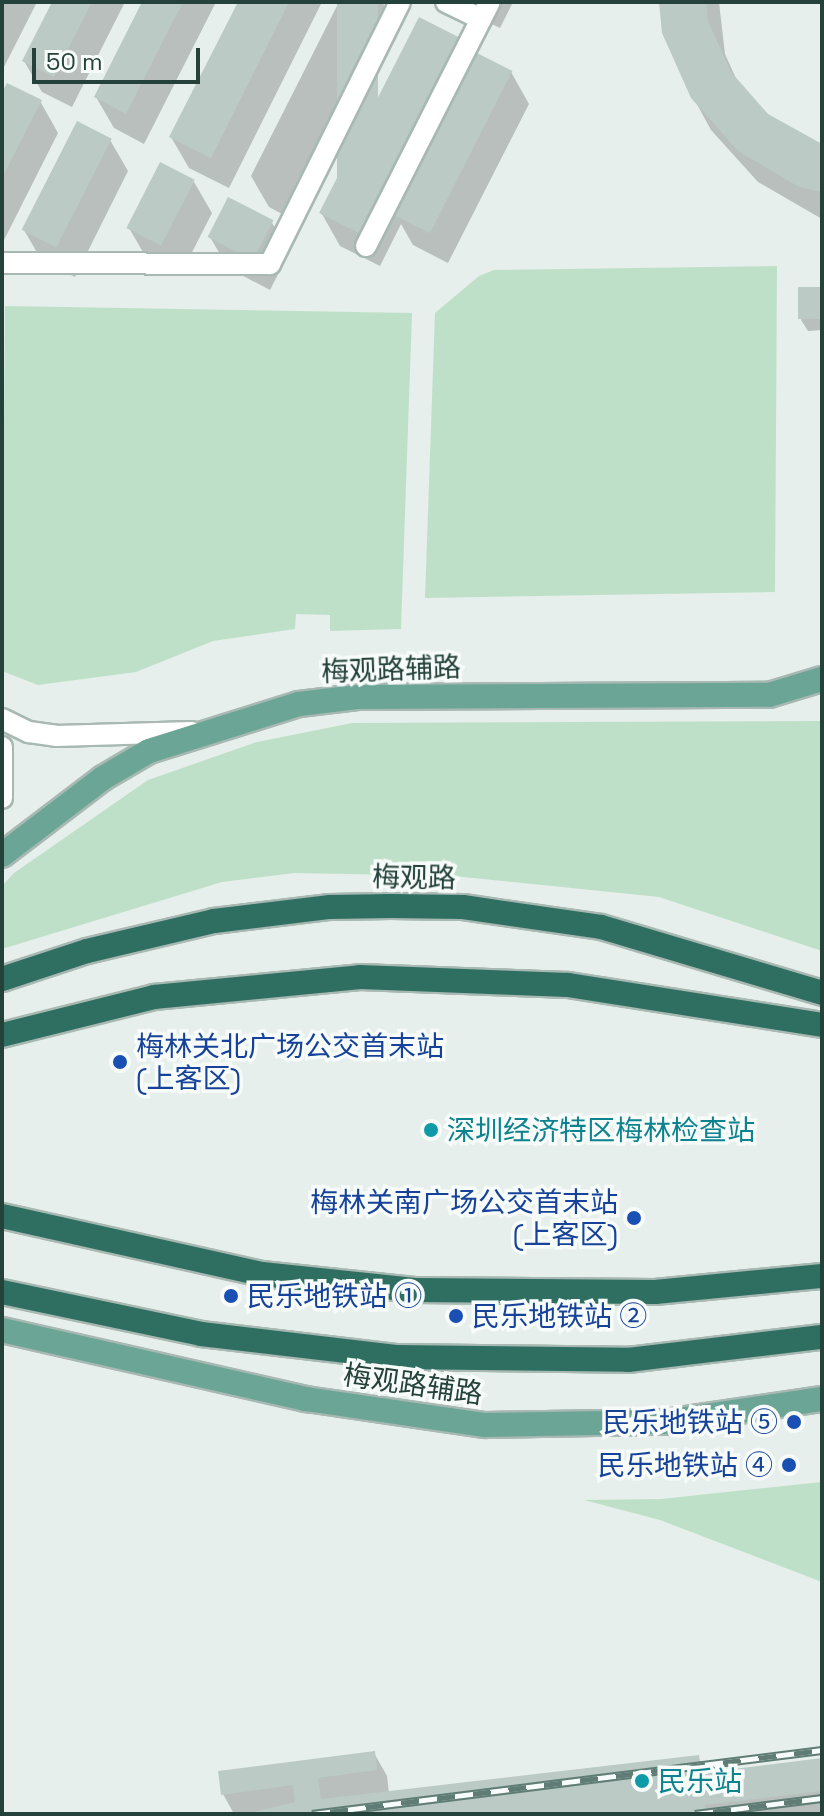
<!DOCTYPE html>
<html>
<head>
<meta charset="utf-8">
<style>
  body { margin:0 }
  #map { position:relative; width:824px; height:1816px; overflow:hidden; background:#e6efeb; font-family:"Space Grotesk","Noto Sans SC",sans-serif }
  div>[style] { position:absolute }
  .green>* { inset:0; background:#bfe0c8 }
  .shadow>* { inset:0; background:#0003 }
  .building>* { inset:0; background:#bbcac4; transform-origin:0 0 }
  .roads { filter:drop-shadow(2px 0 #a8b8b2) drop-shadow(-2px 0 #a8b8b2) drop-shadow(0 2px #a8b8b2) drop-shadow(0 -2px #a8b8b2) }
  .street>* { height:20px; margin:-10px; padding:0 10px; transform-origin:10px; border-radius:10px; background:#fff }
  .primary>* { height:24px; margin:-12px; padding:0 12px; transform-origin:12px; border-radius:12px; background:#6aa596 }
  .highway>* { height:24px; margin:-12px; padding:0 12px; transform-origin:12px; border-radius:12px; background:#2f6f62 }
  .rail>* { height:9px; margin-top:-4.5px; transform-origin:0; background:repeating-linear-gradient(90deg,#f7fbf9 0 18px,#5f7d75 0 36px); box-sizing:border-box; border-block:2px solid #5f7d75 }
  .dots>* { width:22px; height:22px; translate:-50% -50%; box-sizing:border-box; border:4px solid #f7fbf9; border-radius:50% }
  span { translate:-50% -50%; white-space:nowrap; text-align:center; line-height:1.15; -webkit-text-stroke:7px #f7fbf9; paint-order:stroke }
  .street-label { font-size:28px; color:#24423a }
  .transit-label { font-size:28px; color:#164399 }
  .left { translate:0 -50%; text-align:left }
  .right { translate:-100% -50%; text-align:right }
  .culture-label { font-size:28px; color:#0d838f }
  .frame { position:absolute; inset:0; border:4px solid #24423a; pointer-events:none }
  .scale { position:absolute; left:32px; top:48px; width:168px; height:36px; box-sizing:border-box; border:4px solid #24423a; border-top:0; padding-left:10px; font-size:24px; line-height:28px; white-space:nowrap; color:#24423a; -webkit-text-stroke:6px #f7fbf9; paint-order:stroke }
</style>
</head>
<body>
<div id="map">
  <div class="green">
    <i style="clip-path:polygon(777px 266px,775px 592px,425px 598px,435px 313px,479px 276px,494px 270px)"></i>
    <i style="clip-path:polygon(5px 306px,412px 313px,401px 629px,330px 631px,330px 615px,296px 614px,295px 629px,213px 641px,136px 672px,38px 685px,2px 671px)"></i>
    <i style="clip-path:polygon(822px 721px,822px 951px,659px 897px,453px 876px,295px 873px,222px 882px,2px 949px,2px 886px,14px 873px,148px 780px,257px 742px,352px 723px)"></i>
    <i style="clip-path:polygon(822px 1482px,822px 1582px,660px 1520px,584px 1500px,661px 1499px)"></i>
  </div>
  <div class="shadow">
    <i style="clip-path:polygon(2px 2px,37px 2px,2px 71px)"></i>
    <i style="clip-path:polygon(54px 2px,125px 2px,72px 107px,42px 92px,24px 61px)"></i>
    <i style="clip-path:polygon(144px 2px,216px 2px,144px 144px,114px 128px,96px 97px)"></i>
    <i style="clip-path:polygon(240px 2px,322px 2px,229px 188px,189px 168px,171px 137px)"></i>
    <i style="clip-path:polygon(339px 2px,382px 2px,398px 29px,299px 223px,269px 207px,251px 176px)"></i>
    <i style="clip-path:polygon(463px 2px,513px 2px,500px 28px,469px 13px)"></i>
    <i style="clip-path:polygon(661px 2px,719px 2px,725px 54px,738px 83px,767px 116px,822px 146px,822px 219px,758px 182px,711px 130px,693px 97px)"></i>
    <i style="clip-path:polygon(472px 61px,511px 72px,529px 104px,448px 263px,413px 245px,401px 224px,380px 266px,340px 246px,322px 214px)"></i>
    <i style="clip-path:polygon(2px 96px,40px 101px,58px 133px,2px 244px)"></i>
    <i style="clip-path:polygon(110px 140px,128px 171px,75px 277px,42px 261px,24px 230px)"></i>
    <i style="clip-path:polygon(194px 182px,212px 213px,180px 276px,147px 259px,129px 228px)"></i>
    <i style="clip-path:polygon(271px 221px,289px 253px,270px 290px,228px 268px,210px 237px)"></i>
    <i style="clip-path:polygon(822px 289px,822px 330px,808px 331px,801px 320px)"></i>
    <i style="clip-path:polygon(374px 1753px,387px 1776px,389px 1793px,698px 1757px,708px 1774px,822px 1760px,822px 1814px,234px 1814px,223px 1794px)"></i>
  </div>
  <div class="building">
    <i style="clip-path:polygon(52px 2px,92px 2px,54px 77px,22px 61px)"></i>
    <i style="clip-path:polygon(142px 2px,183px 2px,126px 114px,94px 97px)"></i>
    <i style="clip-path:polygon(238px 2px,289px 2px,211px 158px,169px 137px)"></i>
    <i style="left:337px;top:2px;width:41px;height:195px"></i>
    <i style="clip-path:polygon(659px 2px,706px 2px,708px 21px,731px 72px,768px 114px,822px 144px,822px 192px,799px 187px,738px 151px,691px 98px,662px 33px)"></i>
    <i style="left:419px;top:17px;width:48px;height:220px;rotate:27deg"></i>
    <i style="left:475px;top:52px;width:42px;height:182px;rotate:27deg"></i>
    <i style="clip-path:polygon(7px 83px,42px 100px,2px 178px,2px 92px)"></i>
    <i style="left:77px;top:121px;width:39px;height:122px;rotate:27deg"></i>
    <i style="left:160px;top:162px;width:39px;height:74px;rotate:27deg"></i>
    <i style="left:228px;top:197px;width:51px;height:45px;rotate:27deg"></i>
    <i style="left:822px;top:287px;width:32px;height:24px;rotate:90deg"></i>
    <i style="clip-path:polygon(375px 1751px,377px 1770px,318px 1778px,321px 1799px,699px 1755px,701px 1773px,822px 1758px,822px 1791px,705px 1805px,706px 1814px,245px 1814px,295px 1802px,293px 1785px,221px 1795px,218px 1771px)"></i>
  </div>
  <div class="roads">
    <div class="street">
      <i style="left:446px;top:2px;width:39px;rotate:26deg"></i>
      <i style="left:366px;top:246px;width:274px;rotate:-63.1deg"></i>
      <i style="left:2px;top:263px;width:268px;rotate:0.2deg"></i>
      <i style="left:270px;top:264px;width:292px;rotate:-63.6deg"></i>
      <i style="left:2px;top:719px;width:30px;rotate:26deg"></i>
      <i style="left:29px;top:732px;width:27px;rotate:8deg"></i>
      <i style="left:56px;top:736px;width:136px;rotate:-1.7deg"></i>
      <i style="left:2px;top:747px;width:51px;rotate:90deg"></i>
    </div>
    <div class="primary">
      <i style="left:2px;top:855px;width:127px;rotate:-37.3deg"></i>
      <i style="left:103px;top:778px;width:53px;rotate:-30.4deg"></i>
      <i style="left:149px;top:751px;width:157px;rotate:-17.4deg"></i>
      <i style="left:299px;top:704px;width:59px;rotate:-6.8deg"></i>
      <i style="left:358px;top:697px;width:411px;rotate:-0.3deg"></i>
      <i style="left:769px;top:695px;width:55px;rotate:-16.8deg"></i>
      <i style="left:2px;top:1330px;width:312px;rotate:12.8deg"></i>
      <i style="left:306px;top:1399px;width:181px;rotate:8.3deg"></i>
      <i style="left:485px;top:1425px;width:179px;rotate:-1deg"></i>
      <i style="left:664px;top:1422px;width:160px;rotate:-8.3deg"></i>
    </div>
    <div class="highway">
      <i style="left:2px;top:979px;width:89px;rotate:-18.2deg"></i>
      <i style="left:87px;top:951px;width:130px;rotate:-13.3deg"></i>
      <i style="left:214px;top:921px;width:117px;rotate:-6.9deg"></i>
      <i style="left:330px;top:907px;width:61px;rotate:-0.9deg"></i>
      <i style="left:391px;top:906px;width:72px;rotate:0.8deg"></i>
      <i style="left:463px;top:907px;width:139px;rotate:8.2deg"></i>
      <i style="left:601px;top:927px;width:231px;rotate:16.6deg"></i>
      <i style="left:2px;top:1035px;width:157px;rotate:-14deg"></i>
      <i style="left:154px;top:997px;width:207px;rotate:-5.5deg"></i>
      <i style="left:360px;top:977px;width:208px;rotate:2.2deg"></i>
      <i style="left:568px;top:985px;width:257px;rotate:8.9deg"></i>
      <i style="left:2px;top:1216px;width:266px;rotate:12.6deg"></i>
      <i style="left:262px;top:1274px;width:153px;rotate:6deg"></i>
      <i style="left:414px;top:1290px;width:241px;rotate:0.5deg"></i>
      <i style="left:655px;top:1292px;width:168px;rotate:-5.5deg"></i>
      <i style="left:2px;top:1292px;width:203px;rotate:11.9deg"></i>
      <i style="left:201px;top:1334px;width:196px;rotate:6.7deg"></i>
      <i style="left:396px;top:1357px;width:232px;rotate:0.7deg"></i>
      <i style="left:628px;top:1360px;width:195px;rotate:-6.8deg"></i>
    </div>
  </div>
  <div class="rail">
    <i style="left:312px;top:1814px;width:514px;rotate:-7.15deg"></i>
    <i style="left:695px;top:1814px;width:128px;rotate:-7.2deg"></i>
  </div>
  <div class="dots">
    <i style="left:120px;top:1062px;background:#1a4fb4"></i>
    <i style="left:431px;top:1130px;background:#0f9aa8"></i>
    <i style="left:634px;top:1218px;background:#1a4fb4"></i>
    <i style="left:231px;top:1296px;background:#1a4fb4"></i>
    <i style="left:456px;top:1316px;background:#1a4fb4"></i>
    <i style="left:794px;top:1422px;background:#1a4fb4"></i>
    <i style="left:789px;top:1465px;background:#1a4fb4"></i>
    <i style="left:642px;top:1781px;background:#0f9aa8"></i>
  </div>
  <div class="street-label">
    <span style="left:391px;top:669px;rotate:-2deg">梅观路辅路</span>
    <span style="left:414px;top:877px;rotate:1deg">梅观路</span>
    <span style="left:413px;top:1384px;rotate:8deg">梅观路辅路</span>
  </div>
  <div class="transit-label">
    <span class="left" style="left:136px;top:1062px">梅林关北广场公交首末站<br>(上客区)</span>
    <span class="right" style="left:618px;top:1218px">梅林关南广场公交首末站<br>(上客区)</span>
    <span class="left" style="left:247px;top:1296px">民乐地铁站 ①</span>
    <span class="left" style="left:472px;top:1316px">民乐地铁站 ②</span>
    <span class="right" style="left:778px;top:1422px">民乐地铁站 ⑤</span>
    <span class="right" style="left:773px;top:1465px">民乐地铁站 ④</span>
  </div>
  <div class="culture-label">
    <span class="left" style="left:447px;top:1130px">深圳经济特区梅林检查站</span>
    <span class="left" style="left:658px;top:1781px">民乐站</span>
  </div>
  <div class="frame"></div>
  <div class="scale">50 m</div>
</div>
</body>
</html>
